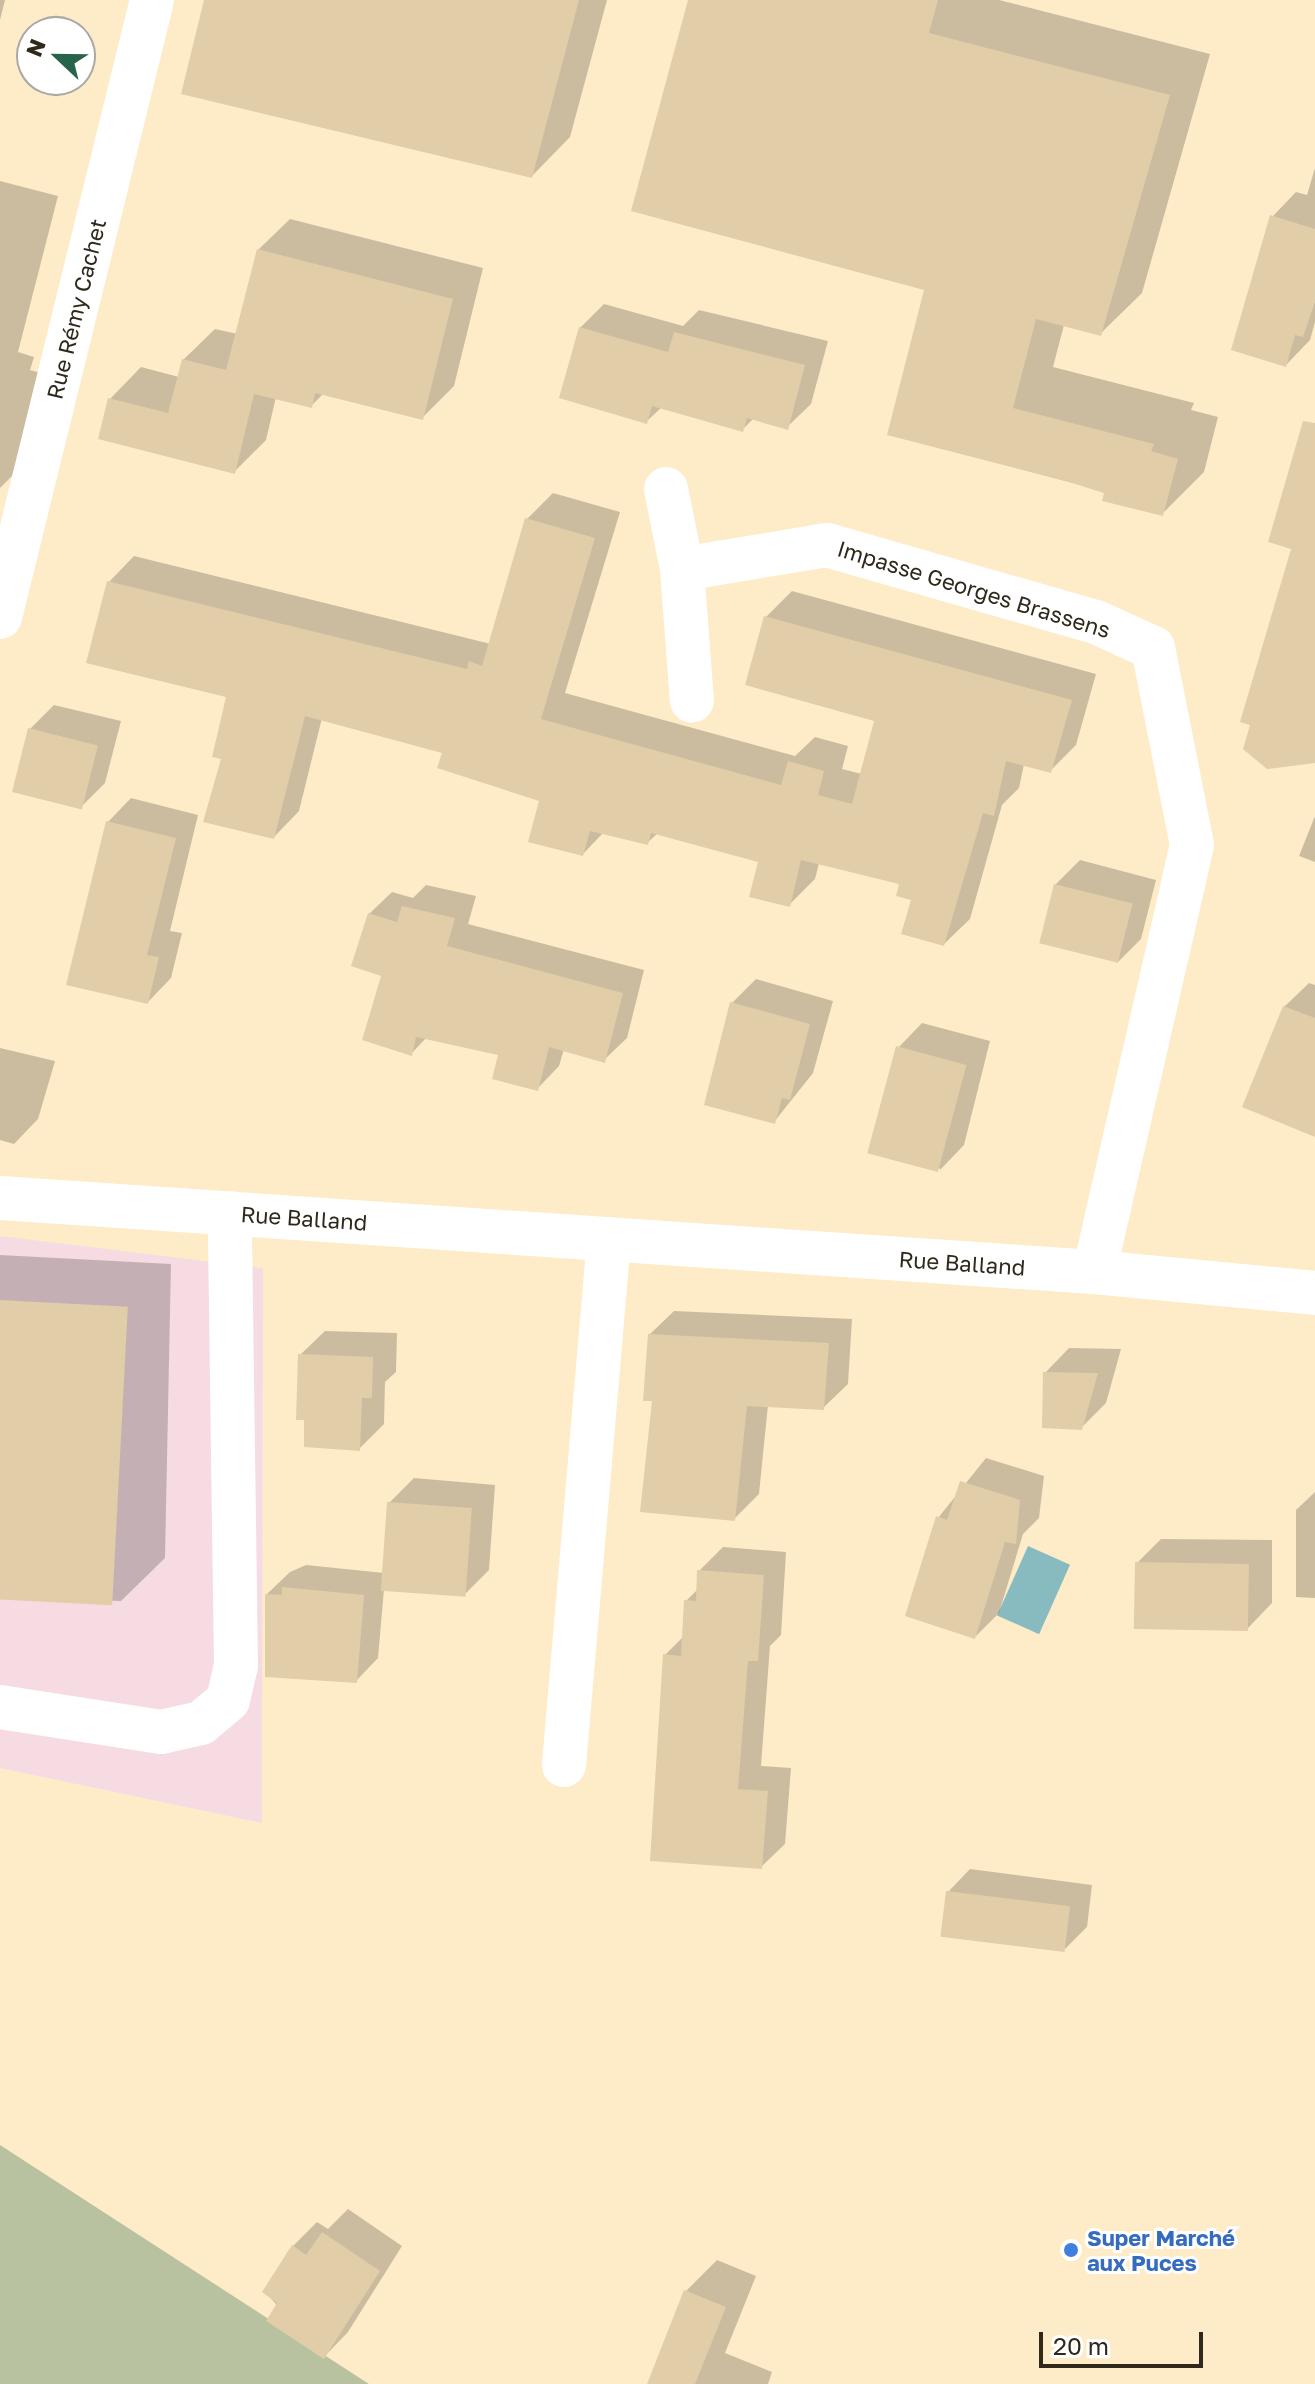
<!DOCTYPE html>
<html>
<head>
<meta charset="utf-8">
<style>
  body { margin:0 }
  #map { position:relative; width:1315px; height:2384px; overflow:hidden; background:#feecc9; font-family:"Golos Text",sans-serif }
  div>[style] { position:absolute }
  .industrial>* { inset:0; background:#f6dce2 }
  .green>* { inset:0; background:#b9c2a0 }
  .water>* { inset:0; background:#88bbbf; transform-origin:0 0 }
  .shadow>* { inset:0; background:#0003 }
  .building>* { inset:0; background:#e1cda8; transform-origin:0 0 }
  .minor>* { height:44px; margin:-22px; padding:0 22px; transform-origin:22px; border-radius:22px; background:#fff }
  .dots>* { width:22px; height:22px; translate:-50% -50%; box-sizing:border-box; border:4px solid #fff; border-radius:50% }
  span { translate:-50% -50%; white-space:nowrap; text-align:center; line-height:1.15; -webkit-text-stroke:6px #fff; paint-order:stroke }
  .street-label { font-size:22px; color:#2f291b }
  .shop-label { font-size:22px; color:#366cbe; font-weight:700 }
  .left { translate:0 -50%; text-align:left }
  .north { position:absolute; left:16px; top:16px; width:80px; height:80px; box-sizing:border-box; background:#fff; border:2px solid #aca9a4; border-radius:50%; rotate:292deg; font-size:22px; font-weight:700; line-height:32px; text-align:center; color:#2f291b }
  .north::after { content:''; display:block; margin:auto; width:28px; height:36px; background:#29634c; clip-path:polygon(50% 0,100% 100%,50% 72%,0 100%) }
  .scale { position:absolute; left:1039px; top:2332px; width:164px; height:36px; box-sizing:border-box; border:4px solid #2f291b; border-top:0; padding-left:10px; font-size:24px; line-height:28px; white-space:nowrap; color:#2f291b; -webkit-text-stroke:6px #fff; paint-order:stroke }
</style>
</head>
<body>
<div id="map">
  <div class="industrial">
    <i style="clip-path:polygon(0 1236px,263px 1268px,262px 1823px,0 1768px)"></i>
  </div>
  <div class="green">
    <i style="clip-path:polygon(0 2145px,369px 2384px,0 2384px)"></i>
  </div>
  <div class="water">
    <i style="left:1028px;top:1546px;width:46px;height:76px;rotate:24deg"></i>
  </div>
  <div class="shadow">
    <i style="clip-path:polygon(0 0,5px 0,0 20px)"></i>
    <i style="clip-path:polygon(207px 0,607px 0,570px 137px,532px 176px)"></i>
    <i style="clip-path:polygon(690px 0,999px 0,1210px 54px,1142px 293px,1100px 334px,1064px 325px,1053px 367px,1194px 403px,1191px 410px,1218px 417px,1204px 472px,1162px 514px,1106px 492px,890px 434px,927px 289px)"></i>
    <i style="clip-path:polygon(1315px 168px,1315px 322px,1310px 340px,1286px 365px,1272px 217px,1296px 192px,1307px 195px)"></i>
    <i style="clip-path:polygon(0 181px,58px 196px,18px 352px,34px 357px,30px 370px,52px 376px,33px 455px,0 488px)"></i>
    <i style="clip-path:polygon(290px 219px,483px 268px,454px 386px,422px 418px,324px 393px,311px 406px,276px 397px,266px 440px,235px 471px,110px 399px,141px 367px,179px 377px,183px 360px,215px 329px,238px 334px,258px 250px)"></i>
    <i style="clip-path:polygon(604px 304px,683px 326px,699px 310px,828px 341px,811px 404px,787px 427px,754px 418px,742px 430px,662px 407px,646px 422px,580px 328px)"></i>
    <i style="clip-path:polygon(553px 493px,620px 512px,565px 693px,795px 756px,815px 737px,848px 746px,842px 769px,862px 774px,877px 719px,766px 617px,792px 591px,1096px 674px,1076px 745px,1050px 771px,1024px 764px,1019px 788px,1002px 805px,970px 919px,944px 944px,901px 883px,819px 863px,815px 879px,789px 905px,761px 861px,658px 833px,647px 843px,604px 832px,583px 854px,541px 799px,444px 752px,322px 718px,299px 811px,274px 837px,224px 758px,229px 696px,109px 582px,134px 556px,491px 644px,527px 519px)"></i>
    <i style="clip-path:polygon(54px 705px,121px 721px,105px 783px,81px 807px,30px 729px)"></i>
    <i style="clip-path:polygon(131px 798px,198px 815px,170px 931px,182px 933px,171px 978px,148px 1002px,108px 822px)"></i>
    <i style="clip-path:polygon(1315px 816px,1315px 862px,1299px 856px)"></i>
    <i style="clip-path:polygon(1080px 860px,1156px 880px,1141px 939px,1117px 963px,1055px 885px)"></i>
    <i style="clip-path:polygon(426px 885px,476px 896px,468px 924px,644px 970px,627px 1038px,604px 1060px,564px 1049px,559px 1066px,537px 1089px,501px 1053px,427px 1037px,411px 1054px,369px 914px,392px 892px,413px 898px)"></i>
    <i style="clip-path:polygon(756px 979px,833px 1001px,813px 1073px,774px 1122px,732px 1003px)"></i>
    <i style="clip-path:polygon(1309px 983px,1315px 985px,1315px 1135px,1284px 1007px)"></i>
    <i style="clip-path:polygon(922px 1023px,990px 1041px,964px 1145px,940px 1170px,898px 1048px)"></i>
    <i style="clip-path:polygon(0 1048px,55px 1061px,38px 1119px,14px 1144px,0 1140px)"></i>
    <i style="clip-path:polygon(0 1255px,171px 1264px,165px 1558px,121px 1601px,0 1597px)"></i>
    <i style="clip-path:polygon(674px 1311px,852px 1319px,848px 1384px,823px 1408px,768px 1405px,759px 1494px,734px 1519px,654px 1400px,649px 1335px)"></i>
    <i style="clip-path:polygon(325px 1331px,397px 1333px,396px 1372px,385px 1382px,384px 1424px,359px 1449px,300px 1355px)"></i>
    <i style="clip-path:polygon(1069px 1348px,1121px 1349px,1106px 1403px,1081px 1428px,1045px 1373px)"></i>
    <i style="clip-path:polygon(986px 1458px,1044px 1476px,1039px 1518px,1023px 1534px,999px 1613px,975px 1637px,938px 1518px)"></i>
    <i style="clip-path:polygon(414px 1478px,495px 1485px,489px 1570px,465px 1594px,384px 1589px,378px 1658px,356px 1681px,267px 1594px,290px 1572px,306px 1565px,384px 1573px,389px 1503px)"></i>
    <i style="clip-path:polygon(1315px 1492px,1315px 1598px,1296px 1597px,1296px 1510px)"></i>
    <i style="clip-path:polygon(1161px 1539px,1272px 1540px,1272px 1603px,1248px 1628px,1137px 1563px)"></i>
    <i style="clip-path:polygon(723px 1547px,786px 1552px,781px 1635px,770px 1646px,761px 1766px,791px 1768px,785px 1844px,761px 1867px,665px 1655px,684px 1636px,686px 1601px,698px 1589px,699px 1571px)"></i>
    <i style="clip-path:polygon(970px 1869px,1092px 1885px,1087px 1927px,1065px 1949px,948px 1892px)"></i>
    <i style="clip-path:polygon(348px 2209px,402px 2246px,348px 2332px,324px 2357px,264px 2291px,293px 2246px,317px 2222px,328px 2229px)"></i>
    <i style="clip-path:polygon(717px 2260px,756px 2276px,725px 2353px,772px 2372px,768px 2384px,649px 2384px,686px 2291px)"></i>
  </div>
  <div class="building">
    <i style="clip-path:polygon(204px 0,579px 0,532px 178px,181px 94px)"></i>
    <i style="clip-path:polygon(688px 0,938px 0,929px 33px,1170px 95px,1101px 336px,1036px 319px,1013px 408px,1154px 444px,1151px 451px,1178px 459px,1163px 516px,1102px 501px,1104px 493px,1069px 482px,887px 435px,924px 290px,631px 211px)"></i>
    <i style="clip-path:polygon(1270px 215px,1315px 229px,1315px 302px,1303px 337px,1295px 335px,1286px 367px,1231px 350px)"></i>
    <i style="clip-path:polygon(257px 249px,453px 299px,423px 420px,315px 393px,312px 408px,254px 394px,235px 474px,98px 439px,108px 398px,168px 413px,182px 359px,226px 370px)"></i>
    <i style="clip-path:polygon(579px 327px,668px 352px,674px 332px,805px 365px,788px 430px,747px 418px,743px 432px,652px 406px,647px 424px,559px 398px)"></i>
    <i style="clip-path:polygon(1303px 421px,1315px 423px,1315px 763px,1267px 769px,1243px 749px,1250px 725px,1240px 722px,1291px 549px,1268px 542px)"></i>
    <i style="clip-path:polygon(525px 518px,595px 538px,541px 719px,781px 785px,788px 761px,824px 771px,818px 795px,852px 804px,874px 721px,745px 685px,764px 616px,1072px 700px,1051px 773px,1006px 761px,994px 816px,983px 813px,944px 946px,901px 934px,911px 900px,896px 896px,899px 884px,801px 860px,790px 907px,749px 897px,758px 862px,651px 833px,648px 845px,590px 831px,583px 856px,528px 842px,539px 801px,437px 768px,442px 753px,305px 716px,274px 839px,203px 822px,221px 759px,212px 757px,226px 697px,86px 663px,107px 581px,467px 669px,469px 661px,482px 666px)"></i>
    <i style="left:28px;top:728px;width:72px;height:66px;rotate:14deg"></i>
    <i style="clip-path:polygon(106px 821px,176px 838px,147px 955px,159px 957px,148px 1004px,66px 985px)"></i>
    <i style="left:1054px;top:884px;width:81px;height:61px;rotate:14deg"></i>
    <i style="clip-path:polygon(402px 906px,455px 918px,447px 946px,623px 993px,605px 1063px,549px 1047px,538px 1091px,492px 1079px,498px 1055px,416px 1037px,412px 1056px,362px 1040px,381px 976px,351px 966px,368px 913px,397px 922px)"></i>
    <i style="clip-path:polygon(730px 1002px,810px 1024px,790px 1100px,782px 1098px,775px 1124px,704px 1105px)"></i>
    <i style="clip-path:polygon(1283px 1006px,1315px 1018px,1315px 1137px,1242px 1107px)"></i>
    <i style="left:896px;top:1046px;width:73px;height:111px;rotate:15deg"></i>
    <i style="left:0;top:1300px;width:128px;height:299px;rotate:3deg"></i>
    <i style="clip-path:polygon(648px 1334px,829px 1343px,824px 1410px,747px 1406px,735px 1521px,640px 1512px,652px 1401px,643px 1401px)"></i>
    <i style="clip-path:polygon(298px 1354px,373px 1357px,372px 1398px,362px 1398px,360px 1451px,304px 1447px,304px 1420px,296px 1420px)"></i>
    <i style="clip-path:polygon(1043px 1372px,1098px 1373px,1082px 1430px,1042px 1428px)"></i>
    <i style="clip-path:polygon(960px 1481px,1020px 1500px,1016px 1544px,1005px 1542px,975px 1639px,905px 1616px,936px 1516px,947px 1520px)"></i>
    <i style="left:387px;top:1502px;width:85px;height:89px;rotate:4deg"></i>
    <i style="left:1135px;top:1562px;width:114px;height:67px;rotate:1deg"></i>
    <i style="clip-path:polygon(697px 1570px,764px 1575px,758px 1661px,748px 1661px,738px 1789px,768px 1791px,762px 1869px,650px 1861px,663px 1654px,681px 1656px,684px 1600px,696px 1601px)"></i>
    <i style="clip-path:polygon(282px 1587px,364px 1595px,357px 1683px,265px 1677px,265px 1594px,282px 1595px)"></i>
    <i style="left:946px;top:1891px;width:125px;height:46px;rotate:7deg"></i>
    <i style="clip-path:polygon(322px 2232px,380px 2271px,324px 2359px,266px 2321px,277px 2303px,262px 2292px,292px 2245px,306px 2255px)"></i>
    <i style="clip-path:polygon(684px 2290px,726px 2307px,695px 2384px,647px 2384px)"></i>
  </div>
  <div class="minor">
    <i style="left:666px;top:489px;width:82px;rotate:78.7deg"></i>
    <i style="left:682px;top:569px;width:132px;rotate:85.7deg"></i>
    <i style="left:682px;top:569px;width:147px;rotate:-9.4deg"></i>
    <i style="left:827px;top:545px;width:280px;rotate:16deg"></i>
    <i style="left:1096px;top:622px;width:63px;rotate:24.5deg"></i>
    <i style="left:1153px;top:648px;width:201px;rotate:78.8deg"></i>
    <i style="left:1192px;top:845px;width:438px;rotate:102.9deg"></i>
    <i style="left:0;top:617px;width:635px;rotate:-76.16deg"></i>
    <i style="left:0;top:1198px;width:1096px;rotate:3.87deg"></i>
    <i style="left:1094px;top:1272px;width:222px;rotate:5.4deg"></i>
    <i style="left:0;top:1707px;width:163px;rotate:8.8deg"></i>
    <i style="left:161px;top:1732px;width:41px;rotate:-12.7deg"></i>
    <i style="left:201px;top:1723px;width:35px;rotate:-40deg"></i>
    <i style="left:228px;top:1700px;width:35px;rotate:-77deg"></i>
    <i style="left:236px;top:1666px;width:453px;rotate:-90.8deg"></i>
    <i style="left:564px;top:1765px;width:528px;rotate:-85.11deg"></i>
  </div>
  <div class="dots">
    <i style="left:1071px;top:2250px;background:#3f7fe0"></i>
  </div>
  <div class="street-label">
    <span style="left:76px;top:309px;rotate:-76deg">Rue Rémy Cachet</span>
    <span style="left:974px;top:589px;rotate:17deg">Impasse Georges Brassens</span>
    <span style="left:304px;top:1218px;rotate:4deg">Rue Balland</span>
    <span style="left:962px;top:1263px;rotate:4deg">Rue Balland</span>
  </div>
  <div class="shop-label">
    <span class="left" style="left:1087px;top:2250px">Super Marché<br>aux Puces</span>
  </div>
  <div class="north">N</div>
  <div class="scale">20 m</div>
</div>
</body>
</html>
